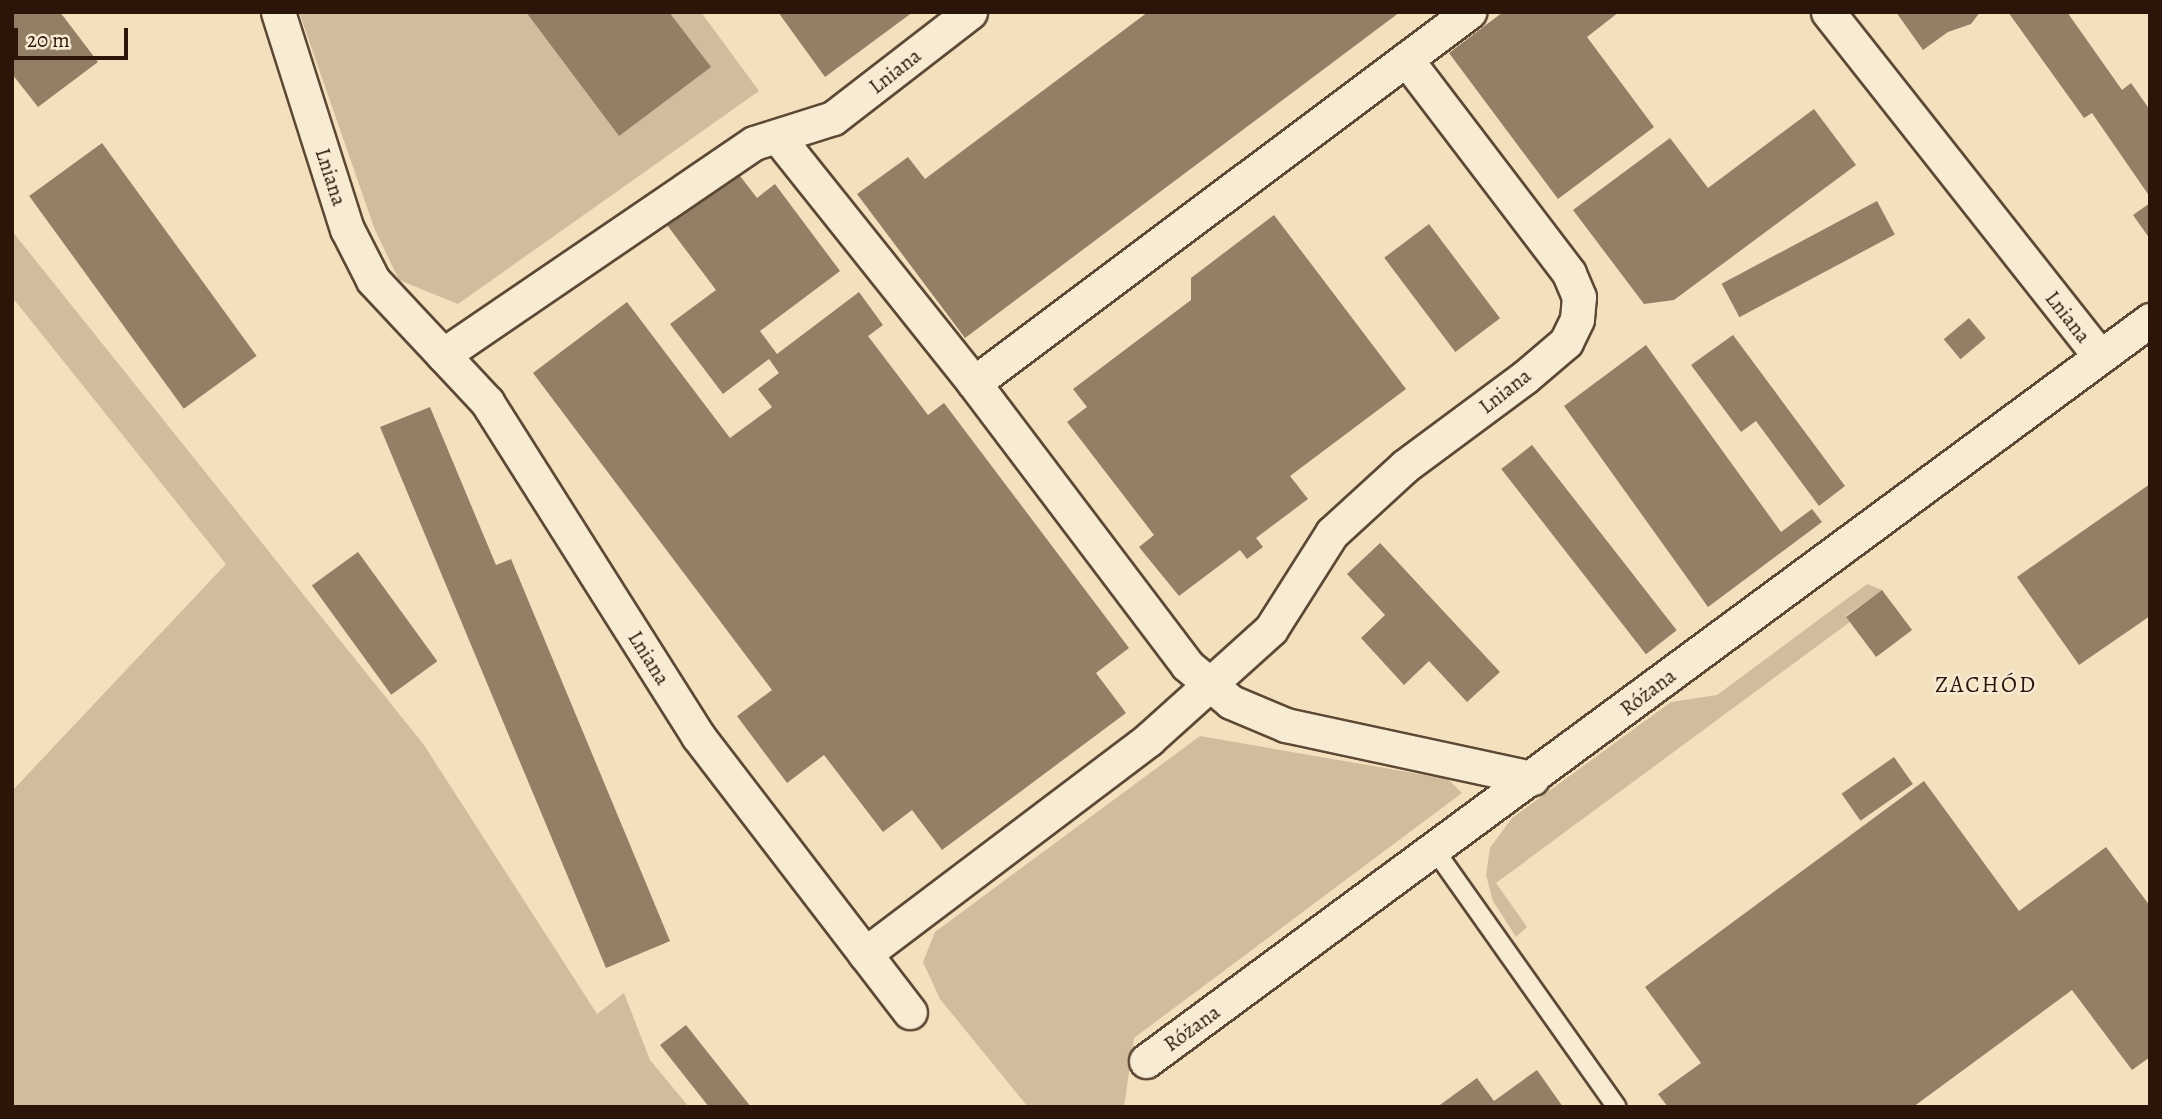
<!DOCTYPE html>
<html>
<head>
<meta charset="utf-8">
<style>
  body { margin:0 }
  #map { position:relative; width:2162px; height:1119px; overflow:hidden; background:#f3e0bc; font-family:Alegreya,serif }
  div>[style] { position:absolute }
  .green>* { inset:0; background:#d1bd9e }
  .building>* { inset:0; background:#937f66; transform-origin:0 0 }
  .roads { filter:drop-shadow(2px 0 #5d4836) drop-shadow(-2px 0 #5d4836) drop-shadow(0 2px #5d4836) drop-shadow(0 -2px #5d4836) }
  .service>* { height:18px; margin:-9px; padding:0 9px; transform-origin:9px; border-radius:9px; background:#f7ebd3 }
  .minor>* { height:33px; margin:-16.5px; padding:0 16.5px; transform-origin:16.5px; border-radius:16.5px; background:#f7ebd3 }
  span { translate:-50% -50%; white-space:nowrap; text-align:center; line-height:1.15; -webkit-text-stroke:5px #f7ebd3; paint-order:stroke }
  .street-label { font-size:21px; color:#2b1509 }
  .neighbourhood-label { font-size:23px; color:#2b1509; letter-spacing:2px }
  .frame { position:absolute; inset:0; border:14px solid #2b1509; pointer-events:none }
  .scale { position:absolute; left:14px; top:28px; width:114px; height:32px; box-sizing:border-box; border:4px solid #2b1509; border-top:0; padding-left:9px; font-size:21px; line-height:24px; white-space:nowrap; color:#2b1509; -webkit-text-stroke:5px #f7ebd3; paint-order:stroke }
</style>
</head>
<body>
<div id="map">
  <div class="green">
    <i style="clip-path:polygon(299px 12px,701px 12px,759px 91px,458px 304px,399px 280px,375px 230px)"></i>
    <i style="clip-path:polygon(12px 231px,424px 745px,597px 1014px,624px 993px,650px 1060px,689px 1107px,12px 1107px,12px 791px,226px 564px,12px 297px)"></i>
    <i style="clip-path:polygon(1867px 584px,1882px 590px,1846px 616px,1850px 622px,1496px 883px,1527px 927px,1516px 937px,1493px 901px,1486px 875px,1490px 848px,1512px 818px,1671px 702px,1717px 695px)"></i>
    <i style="clip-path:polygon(1200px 736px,1448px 779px,1462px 793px,1134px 1038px,1124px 1107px,1028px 1107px,940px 999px,923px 962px,935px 932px)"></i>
  </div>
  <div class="building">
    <i style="clip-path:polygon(12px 12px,60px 12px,98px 62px,38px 107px,12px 74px)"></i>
    <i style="clip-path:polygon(526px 12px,669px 12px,711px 67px,619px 136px)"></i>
    <i style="clip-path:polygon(778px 12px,913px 12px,825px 77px)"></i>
    <i style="clip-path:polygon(1148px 12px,1400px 12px,965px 338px,857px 194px,908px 157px,925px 179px)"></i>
    <i style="clip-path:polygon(1503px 12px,1619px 12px,1587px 37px,1654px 127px,1558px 199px,1449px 53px)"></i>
    <i style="clip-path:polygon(1896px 12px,1980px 12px,1971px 24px,1948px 32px,1923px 50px)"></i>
    <i style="clip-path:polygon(2008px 12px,2067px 12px,2122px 90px,2131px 83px,2150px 110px,2150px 197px,2092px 113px,2084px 118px)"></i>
    <i style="clip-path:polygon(1814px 109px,1856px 165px,1674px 300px,1644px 304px,1573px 210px,1670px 138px,1708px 188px)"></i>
    <i style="left:102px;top:143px;width:263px;height:90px;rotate:54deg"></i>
    <i style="clip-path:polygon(737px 172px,757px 198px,775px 184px,840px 271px,760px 331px,777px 354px,859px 292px,883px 325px,868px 336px,928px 415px,944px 403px,1129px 648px,1096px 673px,1126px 713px,942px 850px,912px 810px,883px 832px,824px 755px,787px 783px,737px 716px,772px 690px,533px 373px,627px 302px,730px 438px,772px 407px,758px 389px,779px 373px,769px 359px,723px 394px,670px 324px,716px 290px,667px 225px)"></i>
    <i style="left:1877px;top:201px;width:38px;height:176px;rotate:62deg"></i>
    <i style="clip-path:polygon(2150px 203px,2150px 239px,2133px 215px)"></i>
    <i style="clip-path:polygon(1274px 215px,1406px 389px,1290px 476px,1308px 499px,1256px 538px,1263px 547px,1247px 559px,1240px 550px,1179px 596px,1139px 547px,1154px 535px,1067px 422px,1087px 407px,1073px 389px,1191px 300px,1191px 278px)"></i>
    <i style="left:1429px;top:224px;width:118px;height:56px;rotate:53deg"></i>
    <i style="left:1969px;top:318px;width:26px;height:33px;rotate:50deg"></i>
    <i style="clip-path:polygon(1733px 335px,1845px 486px,1819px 506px,1756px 421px,1741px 432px,1691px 365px)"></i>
    <i style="clip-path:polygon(1646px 345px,1781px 532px,1812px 509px,1822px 522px,1708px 607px,1564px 406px)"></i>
    <i style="clip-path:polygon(430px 407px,496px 565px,511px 559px,670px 941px,606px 968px,380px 427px)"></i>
    <i style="left:1532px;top:445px;width:235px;height:39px;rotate:52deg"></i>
    <i style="clip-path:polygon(2150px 484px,2150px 616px,2079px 665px,2017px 577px)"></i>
    <i style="clip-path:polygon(1380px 543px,1500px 672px,1467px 702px,1429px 661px,1404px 685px,1361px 638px,1385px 615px,1347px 574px)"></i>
    <i style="left:358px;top:552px;width:135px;height:57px;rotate:54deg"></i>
    <i style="left:1882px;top:590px;width:50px;height:45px;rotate:53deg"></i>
    <i style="left:1894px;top:757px;width:33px;height:64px;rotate:55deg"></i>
    <i style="clip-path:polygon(1924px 781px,2019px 911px,2106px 847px,2150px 906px,2150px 1057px,2132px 1070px,2072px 990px,1913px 1107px,1668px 1107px,1658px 1094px,1701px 1063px,1645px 987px)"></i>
    <i style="clip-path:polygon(686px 1025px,751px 1107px,709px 1107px,660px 1045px)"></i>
    <i style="clip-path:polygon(1537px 1070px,1563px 1107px,1437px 1107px,1477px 1078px,1494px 1101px)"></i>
  </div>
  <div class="roads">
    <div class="service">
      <i style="left:1434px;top:849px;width:316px;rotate:54.7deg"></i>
    </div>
    <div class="minor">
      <i style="left:278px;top:12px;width:228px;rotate:72.4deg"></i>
      <i style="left:347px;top:229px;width:57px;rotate:63deg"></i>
      <i style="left:373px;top:280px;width:167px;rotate:46.9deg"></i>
      <i style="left:487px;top:402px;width:395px;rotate:57.7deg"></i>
      <i style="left:698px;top:736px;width:348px;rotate:52.5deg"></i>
      <i style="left:1828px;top:12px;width:439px;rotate:51.7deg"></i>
      <i style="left:777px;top:136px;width:316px;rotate:51.4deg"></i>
      <i style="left:974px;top:383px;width:353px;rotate:52.9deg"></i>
      <i style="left:1187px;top:665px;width:57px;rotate:40.1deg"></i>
      <i style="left:1231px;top:702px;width:60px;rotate:22.7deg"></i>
      <i style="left:1286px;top:725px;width:252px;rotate:12.2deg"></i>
      <i style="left:443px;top:355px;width:376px;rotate:-34.3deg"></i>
      <i style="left:754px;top:143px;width:83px;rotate:-17.6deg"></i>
      <i style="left:833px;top:118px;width:173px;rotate:-37.7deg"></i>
      <i style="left:974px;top:383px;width:619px;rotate:-36.85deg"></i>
      <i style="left:865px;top:954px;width:356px;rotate:-37.1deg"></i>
      <i style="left:1149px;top:739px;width:164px;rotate:-42deg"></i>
      <i style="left:1271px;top:629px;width:114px;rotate:-57.6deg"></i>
      <i style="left:1332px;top:533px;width:99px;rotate:-42.5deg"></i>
      <i style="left:1405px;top:466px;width:149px;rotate:-36.6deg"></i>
      <i style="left:1525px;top:377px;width:54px;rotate:-40.5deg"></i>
      <i style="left:1566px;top:342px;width:25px;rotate:-64deg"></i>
      <i style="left:1577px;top:319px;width:22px;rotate:-85deg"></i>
      <i style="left:1579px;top:297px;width:26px;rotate:-113deg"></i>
      <i style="left:1569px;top:273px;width:269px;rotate:-127.3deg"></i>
      <i style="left:1146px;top:1061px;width:1248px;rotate:-36.43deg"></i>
    </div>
  </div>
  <div class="street-label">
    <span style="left:895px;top:71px;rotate:-38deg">Lniana</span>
    <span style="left:331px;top:177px;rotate:72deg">Lniana</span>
    <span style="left:2068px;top:317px;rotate:52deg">Lniana</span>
    <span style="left:1505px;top:391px;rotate:-38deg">Lniana</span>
    <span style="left:649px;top:658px;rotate:58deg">Lniana</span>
    <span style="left:1648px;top:692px;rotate:-37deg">Różana</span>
    <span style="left:1192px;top:1028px;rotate:-36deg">Różana</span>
  </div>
  <div class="neighbourhood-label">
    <span style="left:1986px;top:685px">ZACHÓD</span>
  </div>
  <div class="frame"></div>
  <div class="scale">20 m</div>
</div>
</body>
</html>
